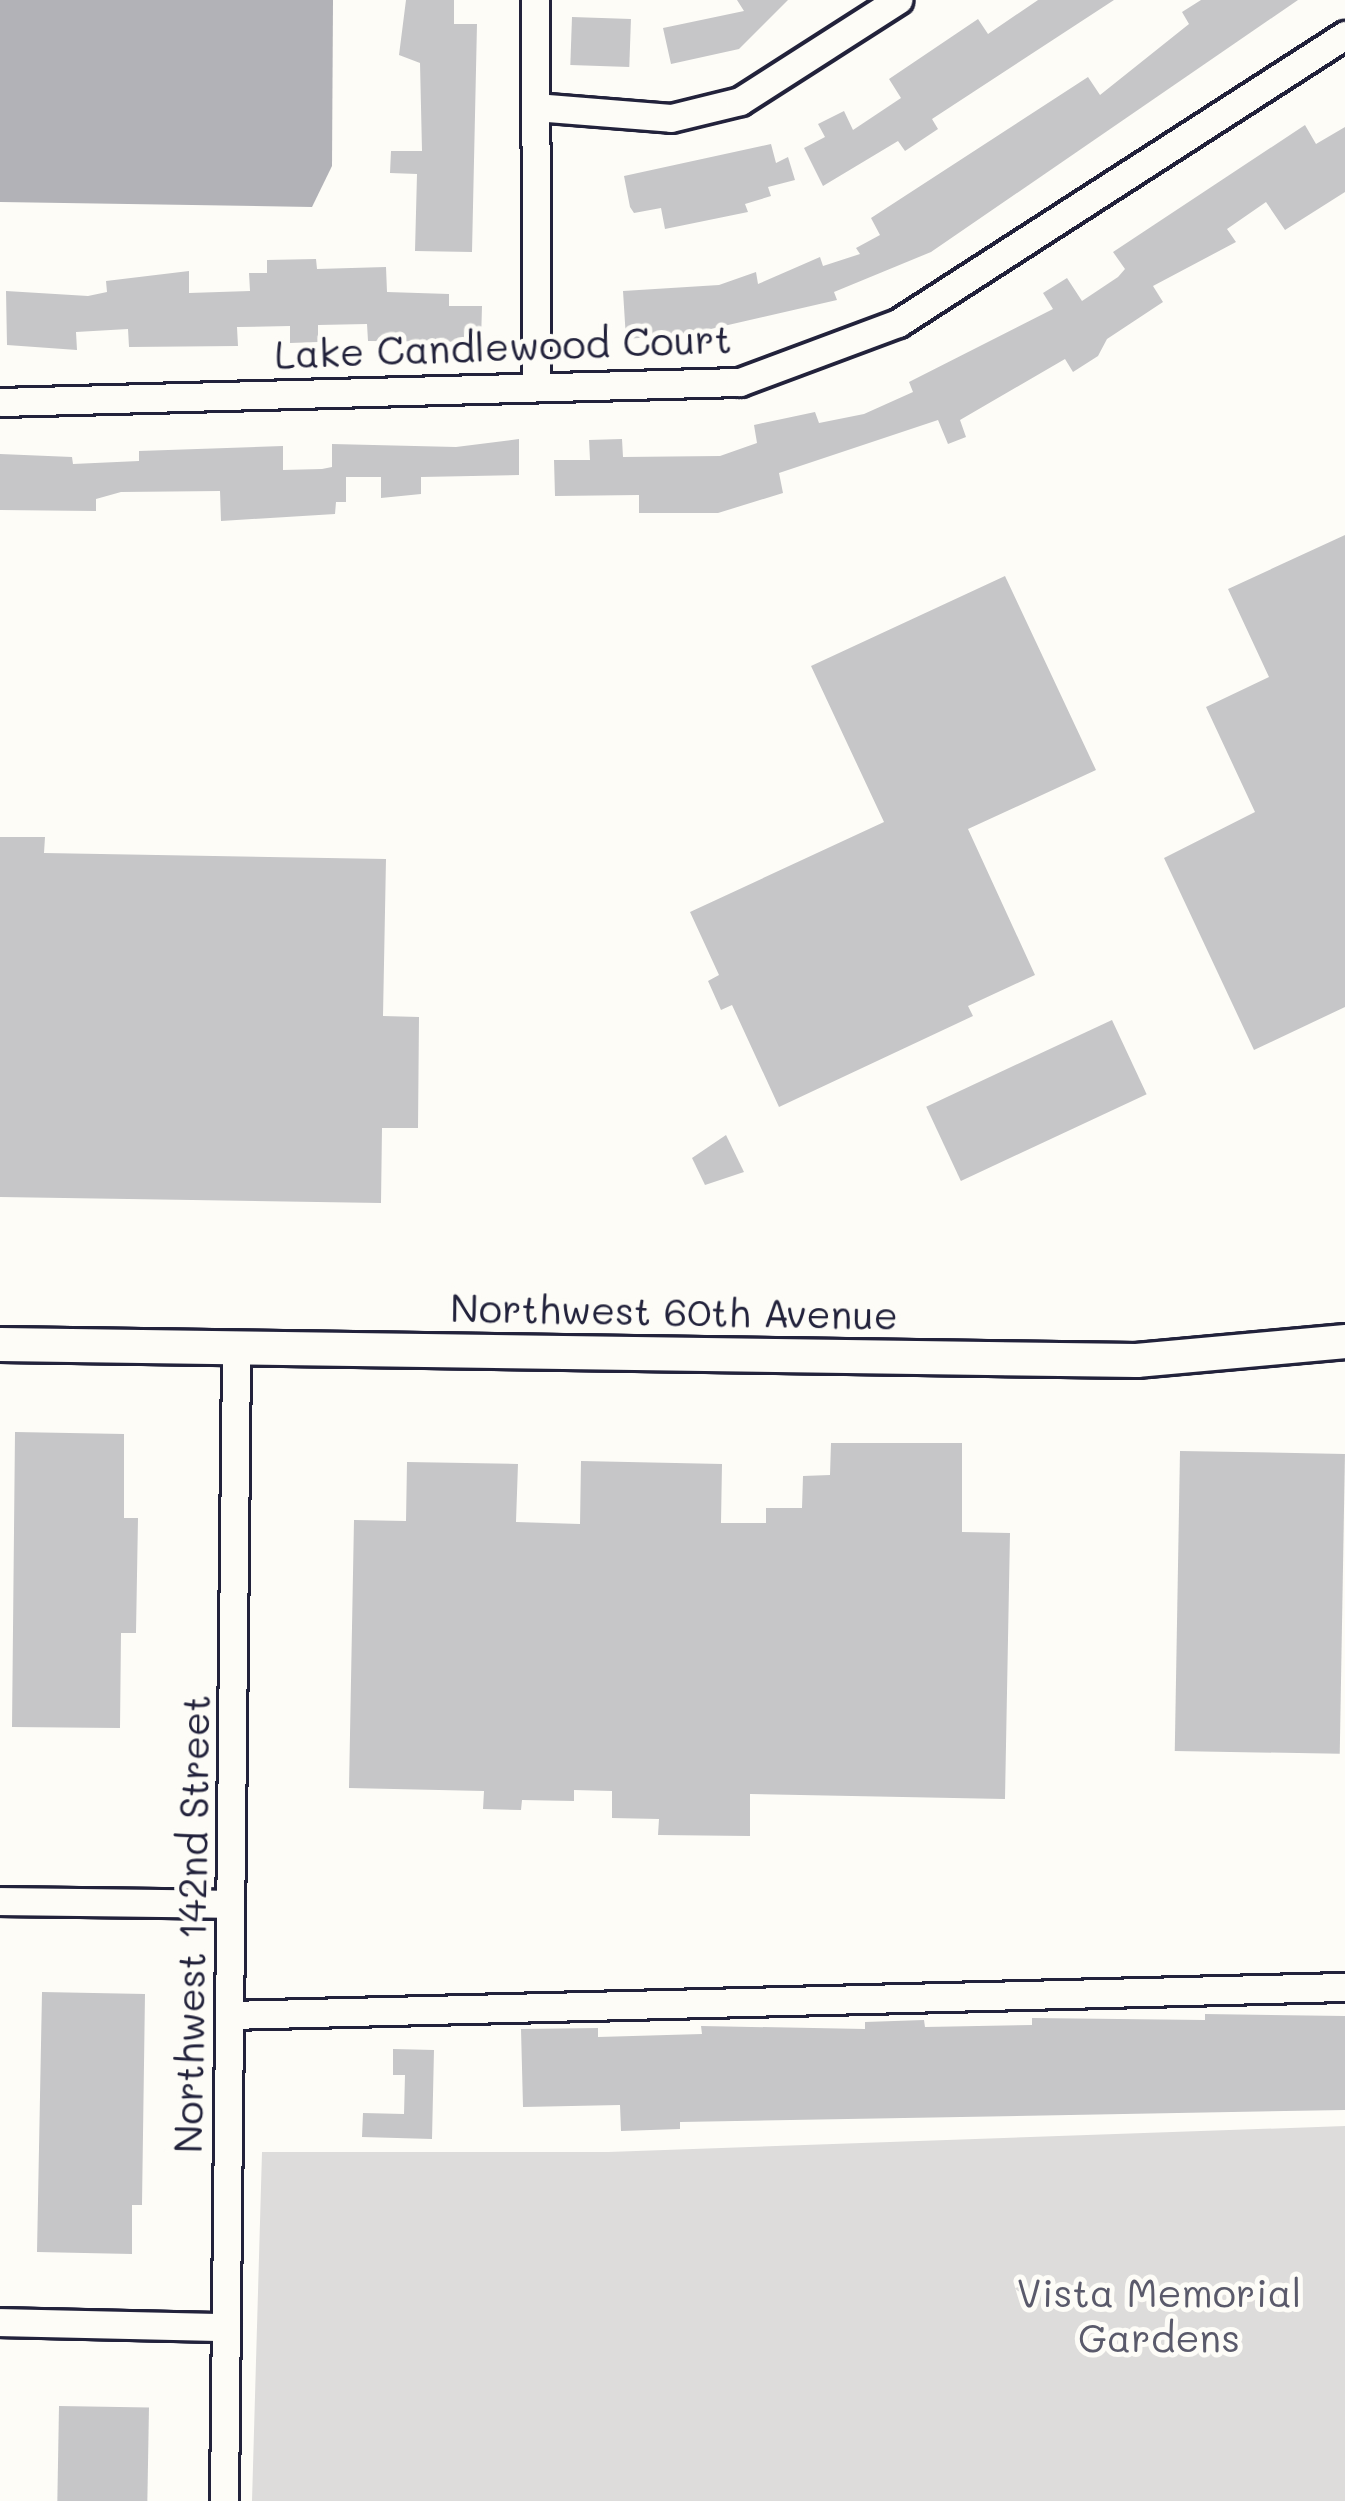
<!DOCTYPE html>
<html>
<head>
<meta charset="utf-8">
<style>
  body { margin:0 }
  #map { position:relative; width:1345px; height:2501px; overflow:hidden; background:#fdfcf7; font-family:Mali,sans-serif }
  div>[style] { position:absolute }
  .green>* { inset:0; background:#dddcdb }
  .water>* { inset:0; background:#b2b2b7 }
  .building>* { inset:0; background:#c6c6c8; transform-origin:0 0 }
  .roads { filter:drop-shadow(3px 0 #22223b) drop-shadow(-3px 0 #22223b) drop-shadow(0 3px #22223b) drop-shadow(0 -3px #22223b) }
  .minor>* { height:27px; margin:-13.5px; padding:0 13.5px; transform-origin:13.5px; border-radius:13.5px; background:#fdfcf7 }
  .tertiary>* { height:33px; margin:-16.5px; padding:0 16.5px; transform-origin:16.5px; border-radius:16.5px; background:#fdfcf7 }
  span { translate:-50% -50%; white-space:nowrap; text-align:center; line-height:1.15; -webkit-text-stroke:10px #fdfcf7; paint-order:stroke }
  .street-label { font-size:39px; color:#22223b }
  .park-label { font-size:39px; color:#5a5a6b }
</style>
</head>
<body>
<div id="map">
  <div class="green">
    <i style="clip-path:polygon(1345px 2126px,1345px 2501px,252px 2501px,262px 2152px,608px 2152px)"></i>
  </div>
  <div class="water">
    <i style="clip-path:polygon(0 0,333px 0,332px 166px,312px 207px,0 202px)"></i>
  </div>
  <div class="building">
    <i style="clip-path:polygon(406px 0,454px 0,454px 24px,477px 24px,472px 252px,415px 251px,417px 174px,390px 173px,391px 151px,422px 151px,420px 63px,399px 55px)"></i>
    <i style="clip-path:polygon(737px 0,788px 0,739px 49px,671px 64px,663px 28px,744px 11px)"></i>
    <i style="clip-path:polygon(1038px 0,1114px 0,932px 119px,938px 129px,905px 151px,898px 141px,823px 186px,804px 148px,825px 137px,818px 124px,844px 111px,853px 130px,901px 98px,889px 79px,978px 19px,988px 34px)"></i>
    <i style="clip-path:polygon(1201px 0,1298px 0,931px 252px,834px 292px,837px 300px,689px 334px,626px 339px,623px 291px,719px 285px,756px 272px,758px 284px,820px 257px,823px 266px,860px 254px,856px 248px,880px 235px,871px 218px,1088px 77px,1100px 95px,1189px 24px,1182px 12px)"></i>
    <i style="left:572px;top:17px;width:59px;height:48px;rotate:2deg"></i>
    <i style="clip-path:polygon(1305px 125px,1316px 144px,1345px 127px,1345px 192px,1285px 230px,1266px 202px,1227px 229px,1236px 242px,1153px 286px,1163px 302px,1107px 339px,1098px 356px,1073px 372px,1065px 359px,960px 420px,966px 437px,948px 444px,938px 420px,779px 473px,783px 493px,718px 513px,639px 513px,639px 495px,555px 496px,554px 460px,590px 460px,589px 440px,622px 439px,623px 457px,720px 456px,757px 443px,754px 425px,815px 412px,819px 423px,864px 414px,913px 392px,909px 382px,1053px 309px,1043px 293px,1067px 278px,1082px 301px,1118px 277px,1125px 269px,1113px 252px)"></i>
    <i style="clip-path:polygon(771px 144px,776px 163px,788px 157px,795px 180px,768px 187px,771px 196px,745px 204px,748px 212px,665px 229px,661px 208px,634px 213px,630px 207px,624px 176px)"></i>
    <i style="clip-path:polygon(316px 259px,317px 269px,386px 267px,387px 292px,449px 294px,449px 306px,482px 306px,481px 342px,368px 341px,367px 324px,318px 325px,318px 342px,290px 343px,290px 326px,237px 327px,238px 346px,129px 347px,128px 329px,76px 332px,77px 350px,7px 345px,6px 291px,88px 296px,107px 292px,106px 281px,189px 271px,189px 293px,250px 291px,249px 273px,267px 273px,267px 260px)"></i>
    <i style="clip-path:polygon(519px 439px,519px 475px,421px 477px,421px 494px,381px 498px,381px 477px,346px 477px,346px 502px,336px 502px,335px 514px,221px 521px,220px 491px,121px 492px,96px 499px,96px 511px,0 510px,0 454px,72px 457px,73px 464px,139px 461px,139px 451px,283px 446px,283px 470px,322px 469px,332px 467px,332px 444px,456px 447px)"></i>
    <i style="clip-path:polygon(1345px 535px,1345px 1007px,1254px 1050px,1164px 858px,1255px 812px,1206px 707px,1269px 677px,1228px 589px)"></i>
    <i style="clip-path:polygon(1005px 576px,1096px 770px,968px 829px,1035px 975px,968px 1006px,973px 1016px,779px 1107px,732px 1005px,721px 1010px,708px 981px,719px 975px,690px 912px,884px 822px,811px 666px)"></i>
    <i style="clip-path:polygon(0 837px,45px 837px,44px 853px,386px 859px,383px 1016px,419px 1017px,418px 1128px,382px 1128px,381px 1203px,0 1197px)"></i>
    <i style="left:1112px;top:1020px;width:82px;height:205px;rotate:65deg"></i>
    <i style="clip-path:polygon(726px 1135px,744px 1172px,705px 1185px,692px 1158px)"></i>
    <i style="clip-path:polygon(15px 1432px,124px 1434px,124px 1518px,138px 1518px,136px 1633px,121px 1633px,120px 1728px,12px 1727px)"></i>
    <i style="clip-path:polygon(831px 1443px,962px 1443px,962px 1532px,1010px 1533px,1005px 1799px,750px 1794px,750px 1836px,658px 1835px,659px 1819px,612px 1818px,612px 1791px,574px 1790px,574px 1801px,522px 1800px,521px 1810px,483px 1809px,484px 1791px,349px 1788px,354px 1520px,406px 1521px,407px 1462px,518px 1464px,516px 1522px,580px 1524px,581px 1461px,722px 1464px,721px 1523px,766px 1523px,766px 1508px,802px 1508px,803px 1476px,830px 1475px)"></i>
    <i style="left:1180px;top:1451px;width:165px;height:300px;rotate:1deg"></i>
    <i style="clip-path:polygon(42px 1992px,145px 1994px,142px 2205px,132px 2205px,132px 2254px,37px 2252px)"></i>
    <i style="clip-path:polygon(1205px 2014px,1345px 2016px,1345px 2110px,680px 2122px,680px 2129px,621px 2131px,620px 2105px,523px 2107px,521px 2029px,598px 2028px,598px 2037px,702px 2034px,701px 2026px,865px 2029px,865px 2022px,924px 2020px,925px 2027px,1032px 2025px,1032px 2018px,1205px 2020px)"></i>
    <i style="clip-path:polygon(393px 2049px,434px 2050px,432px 2139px,362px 2137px,363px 2113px,404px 2114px,405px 2075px,393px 2075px)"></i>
    <i style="left:59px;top:2406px;width:90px;height:95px;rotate:1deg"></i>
  </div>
  <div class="roads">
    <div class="minor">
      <i style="left:535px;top:0;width:381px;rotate:89.8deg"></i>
      <i style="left:535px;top:107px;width:136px;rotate:4.6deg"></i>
      <i style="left:671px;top:118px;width:71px;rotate:-13.8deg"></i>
      <i style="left:740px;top:101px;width:188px;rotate:-32.6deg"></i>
      <i style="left:0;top:402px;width:740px;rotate:-1.55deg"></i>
      <i style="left:740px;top:382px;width:169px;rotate:-20.5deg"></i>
      <i style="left:898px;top:323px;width:532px;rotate:-32.79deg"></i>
      <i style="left:0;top:1901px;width:230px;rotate:0.7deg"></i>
      <i style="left:229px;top:2015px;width:1116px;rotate:-1.44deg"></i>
      <i style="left:0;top:2322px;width:226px;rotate:1.3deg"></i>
      <i style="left:224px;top:2501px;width:1153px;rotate:-89.4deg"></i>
    </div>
    <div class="tertiary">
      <i style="left:0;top:1344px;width:1136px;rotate:0.81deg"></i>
      <i style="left:1136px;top:1360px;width:210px;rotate:-5.2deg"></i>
    </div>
  </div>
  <div class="street-label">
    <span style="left:503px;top:346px;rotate:-2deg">Lake Candlewood Court</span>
    <span style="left:674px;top:1311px;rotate:1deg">Northwest 60th Avenue</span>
    <span style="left:191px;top:1924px;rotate:-89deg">Northwest 142nd Street</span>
  </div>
  <div class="park-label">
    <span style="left:1159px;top:2315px">Vista Memorial<br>Gardens</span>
  </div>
</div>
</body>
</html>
